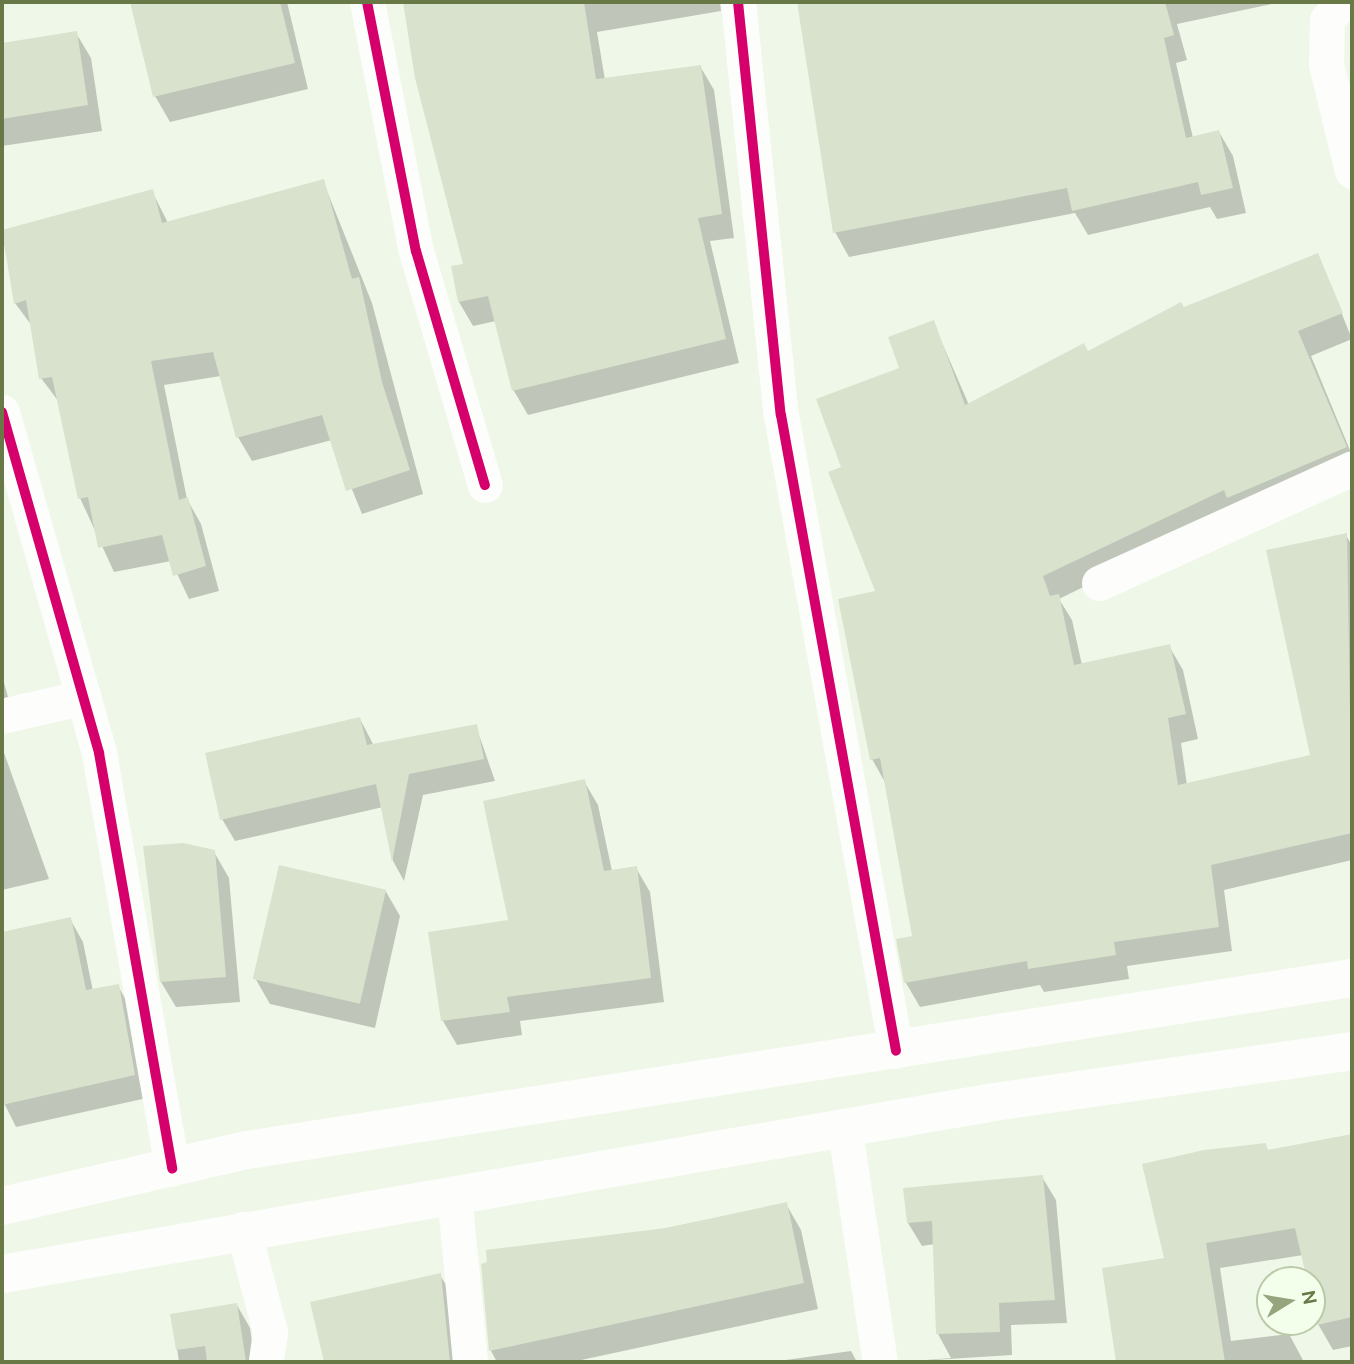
<!DOCTYPE html>
<html>
<head>
<meta charset="utf-8">
<style>
  body { margin:0 }
  #map { position:relative; width:1354px; height:1364px; overflow:hidden; background:#eff8e8; font-family:Ubuntu,sans-serif }
  div>[style] { position:absolute }
  .shadow>* { inset:0; background:#0003 }
  .building>* { inset:0; background:#d9e2cd; transform-origin:0 0 }
  .minor>* { height:35px; margin:-17.5px; padding:0 17.5px; transform-origin:17.5px; border-radius:17.5px; background:#fdfefc }
  .secondary>* { height:38px; margin:-19px; padding:0 19px; transform-origin:19px; border-radius:19px; background:#fdfefc }
  .cycleway>* { height:10px; margin:-5px; padding:0 5px; transform-origin:5px; border-radius:5px; background:#d6006c }
  span { translate:-50% -50%; white-space:nowrap; text-align:center; line-height:1.15; -webkit-text-stroke:6px #f3ffea; paint-order:stroke }
  .frame { position:absolute; inset:0; border:4px solid #687847; pointer-events:none }
  .north { position:absolute; left:1256px; top:1266px; width:70px; height:70px; box-sizing:border-box; background:#f3ffea; border:2px solid #bbc9a9; border-radius:50%; rotate:79deg; font-size:19px; font-weight:700; line-height:28px; text-align:center; color:#687847 }
  .north::after { content:''; display:block; margin:auto; width:24px; height:32px; background:#97a57f; clip-path:polygon(50% 0,100% 100%,50% 72%,0 100%) }
</style>
</head>
<body>
<div id="map">
  <div class="shadow">
    <i style="clip-path:polygon(132px 2px,287px 2px,308px 89px,170px 122px,155px 96px)"></i>
    <i style="clip-path:polygon(405px 2px,720px 2px,721px 11px,597px 32px,605px 80px,700px 66px,714px 90px,734px 238px,710px 241px,739px 363px,528px 415px,514px 391px,496px 321px,473px 326px,459px 302px,453px 268px,465px 265px,417px 77px)"></i>
    <i style="clip-path:polygon(799px 2px,1281px 2px,1177px 24px,1187px 60px,1176px 63px,1193px 138px,1219px 132px,1233px 156px,1246px 213px,1217px 219px,1210px 207px,1088px 235px,1075px 213px,849px 257px,835px 232px)"></i>
    <i style="clip-path:polygon(76px 33px,91px 58px,102px 131px,2px 146px,2px 44px)"></i>
    <i style="clip-path:polygon(323px 181px,372px 303px,423px 494px,362px 514px,332px 440px,252px 461px,238px 437px,221px 376px,164px 385px,187px 499px,201px 524px,219px 591px,189px 599px,171px 561px,114px 572px,80px 498px,59px 402px,41px 378px,32px 326px,15px 303px,2px 231px,152px 191px,168px 223px)"></i>
    <i style="clip-path:polygon(1318px 255px,1352px 339px,1311px 356px,1352px 455px,1059px 599px,1072px 620px,1082px 665px,1169px 646px,1183px 670px,1198px 739px,1181px 743px,1187px 785px,1312px 756px,1346px 535px,1352px 546px,1352px 860px,1224px 890px,1232px 951px,1127px 966px,1129px 979px,1044px 992px,1040px 985px,920px 1007px,906px 983px,898px 940px,914px 937px,886px 784px,872px 759px,877px 592px,843px 468px,933px 322px,969px 405px)"></i>
    <i style="clip-path:polygon(2px 675px,8px 697px,2px 700px)"></i>
    <i style="clip-path:polygon(360px 719px,374px 746px,476px 726px,495px 781px,423px 795px,404px 881px,393px 861px,383px 807px,235px 841px,222px 819px)"></i>
    <i style="clip-path:polygon(2px 747px,49px 879px,2px 890px)"></i>
    <i style="clip-path:polygon(584px 781px,598px 805px,612px 871px,636px 868px,650px 892px,664px 1002px,520px 1021px,522px 1035px,457px 1045px,443px 1021px,430px 934px,510px 922px)"></i>
    <i style="clip-path:polygon(214px 852px,229px 878px,240px 1002px,176px 1007px,161px 982px)"></i>
    <i style="clip-path:polygon(385px 890px,400px 916px,375px 1028px,270px 1004px,255px 978px)"></i>
    <i style="clip-path:polygon(70px 919px,83px 942px,93px 991px,118px 986px,131px 1009px,147px 1098px,16px 1127px,2px 1099px,2px 934px)"></i>
    <i style="clip-path:polygon(1352px 1135px,1352px 1346px,1333px 1350px,1318px 1324px,1303px 1255px,1220px 1268px,1231px 1341px,1289px 1334px,1304px 1362px,1118px 1362px,1104px 1270px,1166px 1260px,1265px 1145px,1269px 1152px)"></i>
    <i style="clip-path:polygon(1042px 1177px,1056px 1200px,1067px 1323px,1011px 1325px,1012px 1355px,901px 1362px,951px 1358px,938px 1334px,935px 1244px,922px 1246px,908px 1223px)"></i>
    <i style="clip-path:polygon(786px 1204px,801px 1230px,818px 1309px,572px 1362px,497px 1362px,491px 1351px,483px 1265px)"></i>
    <i style="clip-path:polygon(440px 1275px,454px 1298px,461px 1362px,326px 1362px,312px 1303px)"></i>
    <i style="clip-path:polygon(237px 1305px,250px 1328px,255px 1362px,179px 1362px,172px 1315px)"></i>
    <i style="clip-path:polygon(851px 1351px,857px 1362px,771px 1362px)"></i>
  </div>
  <div class="building">
    <i style="clip-path:polygon(130px 2px,280px 2px,295px 63px,153px 97px)"></i>
    <i style="clip-path:polygon(403px 2px,584px 2px,596px 79px,701px 65px,722px 214px,698px 218px,726px 339px,512px 391px,488px 296px,458px 302px,451px 266px,463px 264px,415px 78px)"></i>
    <i style="clip-path:polygon(797px 2px,1165px 2px,1174px 35px,1164px 38px,1186px 138px,1219px 130px,1233px 188px,1201px 195px,1198px 182px,1072px 211px,1067px 188px,833px 233px)"></i>
    <i style="clip-path:polygon(77px 31px,88px 105px,2px 119px,2px 43px)"></i>
    <i style="clip-path:polygon(324px 179px,352px 279px,359px 277px,382px 382px,410px 470px,346px 491px,322px 415px,236px 438px,213px 352px,151px 361px,179px 500px,188px 497px,206px 566px,173px 576px,162px 535px,98px 548px,88px 497px,78px 499px,52px 377px,39px 379px,26px 300px,14px 304px,2px 230px,153px 189px,162px 223px)"></i>
    <i style="clip-path:polygon(1318px 253px,1343px 313px,1298px 331px,1347px 447px,1227px 498px,1224px 490px,1043px 576px,1050px 596px,1059px 594px,1074px 665px,1170px 644px,1186px 714px,1168px 718px,1178px 785px,1310px 755px,1266px 550px,1347px 533px,1352px 833px,1211px 865px,1219px 927px,1114px 942px,1116px 955px,1028px 969px,1027px 961px,904px 983px,896px 939px,912px 936px,880px 758px,870px 760px,838px 599px,875px 591px,828px 472px,841px 467px,816px 399px,899px 368px,888px 337px,934px 320px,965px 405px,1084px 343px,1088px 351px,1181px 302px,1184px 307px)"></i>
    <i style="clip-path:polygon(360px 717px,367px 745px,477px 724px,484px 759px,409px 774px,392px 862px,376px 784px,220px 820px,205px 753px)"></i>
    <i style="clip-path:polygon(585px 779px,604px 871px,637px 866px,651px 978px,507px 997px,510px 1012px,441px 1021px,428px 932px,508px 920px,483px 801px)"></i>
    <i style="clip-path:polygon(183px 843px,215px 850px,226px 977px,160px 982px,143px 846px)"></i>
    <i style="left:279px;top:865px;width:110px;height:117px;rotate:13deg"></i>
    <i style="clip-path:polygon(71px 917px,86px 990px,119px 984px,135px 1075px,2px 1105px,2px 932px)"></i>
    <i style="clip-path:polygon(1352px 1134px,1352px 1317px,1317px 1325px,1312px 1280px,1307px 1280px,1295px 1228px,1206px 1243px,1225px 1362px,1116px 1362px,1102px 1268px,1164px 1258px,1142px 1164px,1204px 1150px,1266px 1143px,1267px 1150px)"></i>
    <i style="clip-path:polygon(1043px 1175px,1055px 1300px,999px 1303px,1000px 1332px,936px 1334px,932px 1221px,907px 1223px,903px 1188px)"></i>
    <i style="clip-path:polygon(787px 1202px,804px 1283px,489px 1351px,481px 1264px,487px 1262px,486px 1250px,666px 1228px)"></i>
    <i style="clip-path:polygon(441px 1273px,450px 1362px,324px 1362px,310px 1302px)"></i>
    <i style="clip-path:polygon(237px 1303px,246px 1362px,207px 1362px,205px 1346px,176px 1350px,170px 1314px)"></i>
  </div>
  <div class="minor">
    <i style="left:367px;top:2px;width:254px;rotate:78.9deg"></i>
    <i style="left:416px;top:251px;width:244px;rotate:73.6deg"></i>
    <i style="left:738px;top:2px;width:415px;rotate:84.1deg"></i>
    <i style="left:781px;top:415px;width:646px;rotate:79.75deg"></i>
    <i style="left:1342px;top:2px;width:23px;rotate:130deg"></i>
    <i style="left:1327px;top:20px;width:44px;rotate:91.3deg"></i>
    <i style="left:1326px;top:64px;width:110px;rotate:76.3deg"></i>
    <i style="left:2px;top:412px;width:355px;rotate:74.1deg"></i>
    <i style="left:99px;top:753px;width:422px;rotate:80deg"></i>
    <i style="left:1099px;top:583px;width:278px;rotate:-24.4deg"></i>
    <i style="left:2px;top:716px;width:84px;rotate:-13deg"></i>
    <i style="left:845px;top:1131px;width:234px;rotate:81.4deg"></i>
    <i style="left:454px;top:1193px;width:170px;rotate:84.6deg"></i>
    <i style="left:243px;top:1229px;width:106px;rotate:75.3deg"></i>
    <i style="left:270px;top:1332px;width:30px;rotate:98deg"></i>
  </div>
  <div class="secondary">
    <i style="left:2px;top:1206px;width:251px;rotate:-12.9deg"></i>
    <i style="left:247px;top:1150px;width:1118px;rotate:-8.85deg"></i>
    <i style="left:2px;top:1274px;width:1007px;rotate:-9.84deg"></i>
    <i style="left:994px;top:1102px;width:362px;rotate:-8.1deg"></i>
  </div>
  <div class="cycleway">
    <i style="left:367px;top:2px;width:254px;rotate:78.9deg"></i>
    <i style="left:416px;top:251px;width:244px;rotate:73.6deg"></i>
    <i style="left:738px;top:2px;width:415px;rotate:84.1deg"></i>
    <i style="left:781px;top:415px;width:646px;rotate:79.75deg"></i>
    <i style="left:2px;top:412px;width:355px;rotate:74.1deg"></i>
    <i style="left:99px;top:753px;width:422px;rotate:80deg"></i>
  </div>
  <div class="frame"></div>
  <div class="north">N</div>
</div>
</body>
</html>
